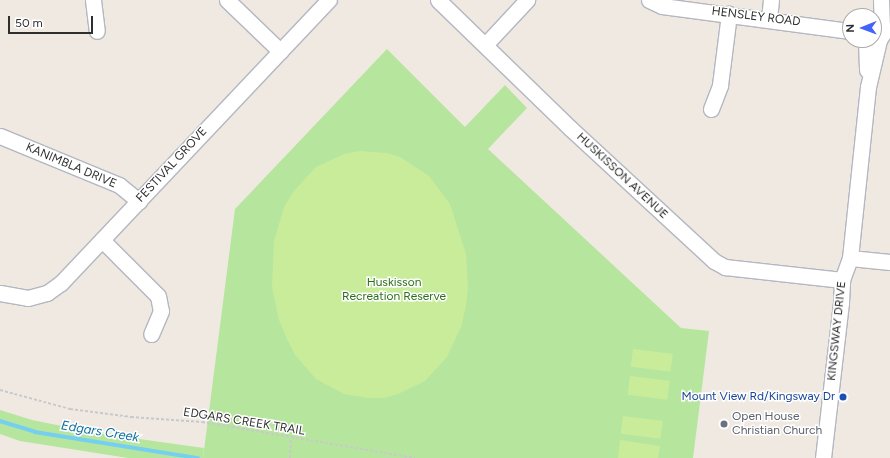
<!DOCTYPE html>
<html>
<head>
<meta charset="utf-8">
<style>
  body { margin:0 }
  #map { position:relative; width:890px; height:458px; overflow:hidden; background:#efe9e1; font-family:Figtree,sans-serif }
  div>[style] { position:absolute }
  .green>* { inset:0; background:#b6e59e }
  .pitch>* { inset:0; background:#c9ec9a; transform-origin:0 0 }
  .stream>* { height:3.5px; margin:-1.75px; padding:0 1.75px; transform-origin:1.75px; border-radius:1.75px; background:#75cff0 }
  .path>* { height:2px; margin-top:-1px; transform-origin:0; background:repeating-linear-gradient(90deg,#c9c9c9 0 3px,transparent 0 5px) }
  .roads { filter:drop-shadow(1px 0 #b4b7c1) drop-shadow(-1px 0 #b4b7c1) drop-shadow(0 1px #b4b7c1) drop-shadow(0 -1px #b4b7c1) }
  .minor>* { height:15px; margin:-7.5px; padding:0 7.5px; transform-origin:7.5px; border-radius:7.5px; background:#fff }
  .dots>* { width:11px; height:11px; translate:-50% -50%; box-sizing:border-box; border:2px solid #fff; border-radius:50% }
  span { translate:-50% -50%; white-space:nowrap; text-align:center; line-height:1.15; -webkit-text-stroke:3px #fff; paint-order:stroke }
  .street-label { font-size:12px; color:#2e2e2e }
  .park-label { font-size:12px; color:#2c6e1b }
  .transit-label { font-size:12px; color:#164399 }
  .right { translate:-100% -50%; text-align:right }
  .worship-label { font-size:12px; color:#5b616d }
  .left { translate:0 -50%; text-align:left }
  .water-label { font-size:13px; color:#0d6fa3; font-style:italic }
  .north { position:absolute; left:842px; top:8px; width:40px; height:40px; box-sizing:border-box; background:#fff; border:1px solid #ababab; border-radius:50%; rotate:269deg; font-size:11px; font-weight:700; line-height:16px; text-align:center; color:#2e2e2e }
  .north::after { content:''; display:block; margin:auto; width:14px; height:18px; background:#4264fb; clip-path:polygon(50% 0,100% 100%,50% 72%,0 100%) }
  .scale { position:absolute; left:8px; top:16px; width:85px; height:18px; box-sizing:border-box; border:2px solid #2e2e2e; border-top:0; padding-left:5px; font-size:12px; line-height:14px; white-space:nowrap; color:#2e2e2e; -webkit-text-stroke:3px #fff; paint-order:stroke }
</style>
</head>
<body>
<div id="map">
  <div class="green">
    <i style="clip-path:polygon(387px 49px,465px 127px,505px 85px,527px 108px,488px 149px,681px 328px,709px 331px,693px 458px,203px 458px,235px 209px)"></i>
    <i style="clip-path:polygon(0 410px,32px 420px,96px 433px,204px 448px,203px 458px,128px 458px,20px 441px,0 434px)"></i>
  </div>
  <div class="pitch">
    <i style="clip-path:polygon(359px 151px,387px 153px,400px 157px,429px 176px,450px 204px,466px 254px,468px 287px,466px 306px,461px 327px,447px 357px,425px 381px,398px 394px,384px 398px,369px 398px,344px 394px,316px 379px,295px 355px,287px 339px,279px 320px,272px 288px,274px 241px,284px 207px,294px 191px,316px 167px,344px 154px)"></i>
    <i style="left:633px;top:349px;width:40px;height:18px;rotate:7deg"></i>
    <i style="left:630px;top:376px;width:40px;height:19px;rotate:7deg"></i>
    <i style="left:623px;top:416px;width:40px;height:18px;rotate:7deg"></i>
    <i style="clip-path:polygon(620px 440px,660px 446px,658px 458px,618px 458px)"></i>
  </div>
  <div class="stream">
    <i style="left:0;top:421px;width:37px;rotate:17deg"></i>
    <i style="left:35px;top:432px;width:165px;rotate:9.1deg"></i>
  </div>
  <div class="path">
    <i style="left:0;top:390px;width:73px;rotate:15.2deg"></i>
    <i style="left:70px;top:409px;width:62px;rotate:7.5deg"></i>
    <i style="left:131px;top:417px;width:71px;rotate:4deg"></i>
    <i style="left:202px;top:422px;width:216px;rotate:9.6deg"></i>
    <i style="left:290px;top:458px;width:20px;rotate:-87deg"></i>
  </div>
  <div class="roads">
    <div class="minor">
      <i style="left:93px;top:0;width:31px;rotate:83deg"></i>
      <i style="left:227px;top:0;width:74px;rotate:43.9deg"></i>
      <i style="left:438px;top:0;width:184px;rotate:44.1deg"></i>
      <i style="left:570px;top:128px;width:196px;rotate:42.7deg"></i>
      <i style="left:714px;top:261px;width:13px;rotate:29deg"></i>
      <i style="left:725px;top:267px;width:118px;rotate:6.3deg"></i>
      <i style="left:649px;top:0;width:14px;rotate:25deg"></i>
      <i style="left:662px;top:6px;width:190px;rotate:7.6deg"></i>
      <i style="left:881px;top:0;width:25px;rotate:88deg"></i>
      <i style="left:769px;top:19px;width:19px;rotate:-84deg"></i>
      <i style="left:866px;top:40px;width:30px;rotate:88deg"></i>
      <i style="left:872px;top:41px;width:7px;rotate:-8deg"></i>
      <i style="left:879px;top:40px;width:9px;rotate:-58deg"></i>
      <i style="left:884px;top:32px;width:7px;rotate:-106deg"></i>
      <i style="left:882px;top:25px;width:9px;rotate:-159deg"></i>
      <i style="left:485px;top:45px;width:62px;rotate:-47deg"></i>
      <i style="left:711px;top:109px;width:26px;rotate:-69deg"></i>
      <i style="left:720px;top:85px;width:72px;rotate:-82.8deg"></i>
      <i style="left:0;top:136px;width:129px;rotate:22.4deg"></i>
      <i style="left:119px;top:185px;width:26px;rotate:39deg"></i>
      <i style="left:102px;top:240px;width:79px;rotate:45deg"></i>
      <i style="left:158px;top:296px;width:15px;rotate:79deg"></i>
      <i style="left:161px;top:311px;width:25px;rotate:113deg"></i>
      <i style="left:850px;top:258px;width:40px;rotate:5.7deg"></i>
      <i style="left:0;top:293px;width:28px;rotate:10deg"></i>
      <i style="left:28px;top:298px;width:20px;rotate:-15deg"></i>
      <i style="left:47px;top:293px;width:17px;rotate:-36deg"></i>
      <i style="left:61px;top:283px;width:390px;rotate:-46.6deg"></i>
      <i style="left:823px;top:458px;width:157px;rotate:-83.4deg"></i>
      <i style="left:841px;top:302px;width:22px;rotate:-87deg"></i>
      <i style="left:842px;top:280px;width:23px;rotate:-70deg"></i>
      <i style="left:850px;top:258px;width:172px;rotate:-84deg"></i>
      <i style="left:868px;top:87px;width:48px;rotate:-76.8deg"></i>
    </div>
  </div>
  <div class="dots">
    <i style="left:843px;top:397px;background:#1a4fb4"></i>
    <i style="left:724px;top:424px;background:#6b7280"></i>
  </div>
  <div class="street-label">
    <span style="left:756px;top:17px;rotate:7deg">HENSLEY ROAD</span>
    <span style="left:172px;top:165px;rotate:-47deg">FESTIVAL GROVE</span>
    <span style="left:71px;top:166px;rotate:23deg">KANIMBLA DRIVE</span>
    <span style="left:622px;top:176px;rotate:43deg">HUSKISSON AVENUE</span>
    <span style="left:837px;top:331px;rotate:-84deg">KINGSWAY DRIVE</span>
    <span style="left:244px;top:422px;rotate:9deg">EDGARS CREEK TRAIL</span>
  </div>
  <div class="park-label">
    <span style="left:394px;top:290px">Huskisson<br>Recreation Reserve</span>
  </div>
  <div class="transit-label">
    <span class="right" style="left:835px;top:397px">Mount View Rd/Kingsway Dr</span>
  </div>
  <div class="worship-label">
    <span class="left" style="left:732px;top:424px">Open House<br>Christian Church</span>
  </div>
  <div class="water-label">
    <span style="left:100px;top:432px;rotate:9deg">Edgars Creek</span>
  </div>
  <div class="north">N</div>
  <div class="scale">50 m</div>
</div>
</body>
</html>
